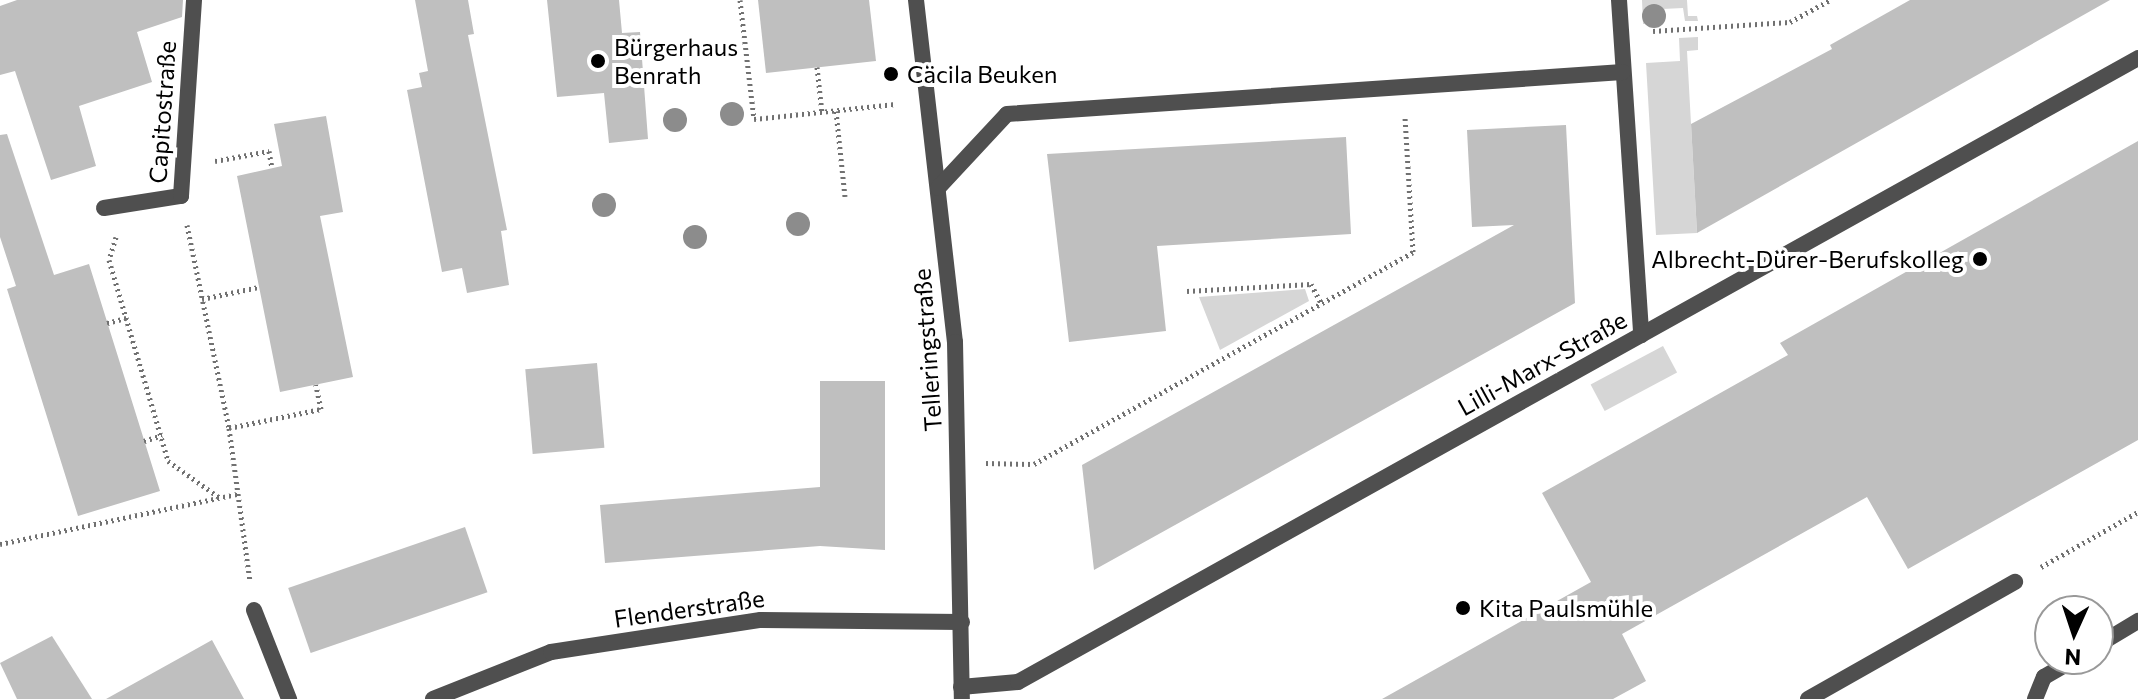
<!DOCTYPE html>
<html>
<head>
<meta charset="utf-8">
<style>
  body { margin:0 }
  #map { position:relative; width:2138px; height:699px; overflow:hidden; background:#fff; font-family:Commissioner,sans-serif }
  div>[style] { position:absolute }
  .green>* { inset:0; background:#d6d6d6; transform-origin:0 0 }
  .building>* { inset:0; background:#bfbfbf; transform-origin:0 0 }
  .path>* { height:5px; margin-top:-2.5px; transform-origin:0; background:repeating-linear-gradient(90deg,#717171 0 2px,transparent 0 6px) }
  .service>* { height:16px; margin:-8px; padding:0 8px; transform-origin:8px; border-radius:8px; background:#4f4f4f }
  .minor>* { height:16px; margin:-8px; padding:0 8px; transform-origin:8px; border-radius:8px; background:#4f4f4f }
  .trees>* { width:24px; height:24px; margin:-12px; border-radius:50%; background:#8c8c8c }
  .dots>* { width:22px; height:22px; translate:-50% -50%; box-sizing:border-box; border:4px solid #fff; border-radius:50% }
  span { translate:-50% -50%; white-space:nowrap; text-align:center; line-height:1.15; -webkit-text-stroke:8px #fff; paint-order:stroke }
  .poi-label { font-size:24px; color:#000 }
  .left { translate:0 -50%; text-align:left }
  .right { translate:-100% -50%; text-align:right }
  .street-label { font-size:24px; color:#000 }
  .north { position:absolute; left:2034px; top:595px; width:80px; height:80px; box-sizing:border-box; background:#fff; border:2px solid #999; border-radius:50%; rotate:183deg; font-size:22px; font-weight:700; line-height:32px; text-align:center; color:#000 }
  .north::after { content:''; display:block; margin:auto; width:28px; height:36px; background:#000; clip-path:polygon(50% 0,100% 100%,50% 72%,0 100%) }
</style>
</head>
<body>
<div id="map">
  <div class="green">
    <i style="clip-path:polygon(1642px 0,1687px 0,1688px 16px,1697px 16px,1698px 21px,1685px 21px,1683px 8px,1662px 9px,1663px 23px,1643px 24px)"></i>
    <i style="clip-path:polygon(1698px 37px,1698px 50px,1687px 51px,1697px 233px,1656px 235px,1646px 63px,1680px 61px,1679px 38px)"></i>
    <i style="clip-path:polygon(1305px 289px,1309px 301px,1220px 350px,1199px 297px)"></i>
    <i style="left:1663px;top:346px;width:30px;height:82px;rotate:62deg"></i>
  </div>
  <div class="building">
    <i style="clip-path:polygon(17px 0,183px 0,182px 17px,137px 32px,152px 82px,79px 106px,96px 166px,51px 180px,15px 71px,0 75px,0 6px)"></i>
    <i style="clip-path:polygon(415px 0,468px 0,474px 34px,468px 35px,507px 230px,501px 231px,509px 285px,467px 293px,462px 268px,442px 272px,407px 90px,422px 87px,419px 73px,428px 71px)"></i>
    <i style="clip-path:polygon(547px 0,619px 0,622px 33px,640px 32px,648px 139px,609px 143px,604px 93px,557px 97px)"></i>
    <i style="clip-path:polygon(758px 0,869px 0,876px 61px,766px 73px)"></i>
    <i style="clip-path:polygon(1910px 0,2110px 0,1697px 233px,1691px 124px,1832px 49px,1830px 45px)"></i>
    <i style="clip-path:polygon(326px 116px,343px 212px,320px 216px,353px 377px,280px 392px,237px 176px,282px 166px,274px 124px)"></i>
    <i style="clip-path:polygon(1566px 125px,1575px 303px,1094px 570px,1082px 465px,1514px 225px,1472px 227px,1467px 130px)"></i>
    <i style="clip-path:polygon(7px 134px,54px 275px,89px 264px,160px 491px,78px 516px,7px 289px,16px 286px,0 237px,0 135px)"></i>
    <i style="clip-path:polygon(1346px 137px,1351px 234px,1157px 246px,1166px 331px,1069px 342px,1047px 154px)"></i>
    <i style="clip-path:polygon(2138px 141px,2138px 440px,1908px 569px,1867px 497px,1622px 634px,1646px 681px,1613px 699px,1382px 699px,1591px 582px,1542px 493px,1788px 355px,1780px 343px)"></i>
    <i style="left:597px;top:363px;width:85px;height:72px;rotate:85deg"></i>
    <i style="clip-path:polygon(820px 381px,885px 381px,885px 550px,820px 546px,605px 563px,600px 505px,820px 487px)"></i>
    <i style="left:465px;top:527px;width:69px;height:187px;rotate:71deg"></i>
    <i style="clip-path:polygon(52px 636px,92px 699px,17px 699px,0 663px)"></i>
    <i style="clip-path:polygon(212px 640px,244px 699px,106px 699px,187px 654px)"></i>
  </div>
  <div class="path">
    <i style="left:740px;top:0;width:120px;rotate:83.3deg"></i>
    <i style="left:754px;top:119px;width:142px;rotate:-6.1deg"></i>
    <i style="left:1653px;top:31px;width:137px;rotate:-3.8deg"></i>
    <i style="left:1790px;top:22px;width:46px;rotate:-28.8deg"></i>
    <i style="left:817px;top:67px;width:45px;rotate:83.7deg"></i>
    <i style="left:836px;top:111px;width:86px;rotate:84deg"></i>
    <i style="left:215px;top:161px;width:55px;rotate:-10.5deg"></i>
    <i style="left:269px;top:151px;width:17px;rotate:80deg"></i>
    <i style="left:187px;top:225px;width:207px;rotate:78.3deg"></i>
    <i style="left:229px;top:428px;width:154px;rotate:82.2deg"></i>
    <i style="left:116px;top:237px;width:24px;rotate:107deg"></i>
    <i style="left:109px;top:260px;width:209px;rotate:73.6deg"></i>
    <i style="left:168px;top:461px;width:64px;rotate:35.4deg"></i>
    <i style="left:1187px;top:291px;width:124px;rotate:-3.2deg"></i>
    <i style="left:1311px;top:284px;width:21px;rotate:62deg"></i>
    <i style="left:202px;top:299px;width:58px;rotate:-11.9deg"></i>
    <i style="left:107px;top:323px;width:20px;rotate:-15deg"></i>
    <i style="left:229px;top:428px;width:94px;rotate:-11.7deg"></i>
    <i style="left:321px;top:409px;width:25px;rotate:-102deg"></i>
    <i style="left:144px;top:441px;width:19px;rotate:-18deg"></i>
    <i style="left:986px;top:463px;width:48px;rotate:1.2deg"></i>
    <i style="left:1034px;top:464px;width:434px;rotate:-29.2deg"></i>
    <i style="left:1413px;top:252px;width:136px;rotate:-93.4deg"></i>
    <i style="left:0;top:544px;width:243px;rotate:-11.9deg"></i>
    <i style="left:2041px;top:567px;width:112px;rotate:-29.6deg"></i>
  </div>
  <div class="service">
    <i style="left:104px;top:208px;width:78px;rotate:-8.9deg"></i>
    <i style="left:181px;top:196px;width:196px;rotate:-86.2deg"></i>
    <i style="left:254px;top:610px;width:96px;rotate:68.5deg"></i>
    <i style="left:2098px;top:645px;width:47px;rotate:-31deg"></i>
    <i style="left:1808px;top:699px;width:238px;rotate:-29.5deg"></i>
    <i style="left:2035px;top:699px;width:24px;rotate:-68deg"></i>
    <i style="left:2044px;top:677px;width:36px;rotate:-30deg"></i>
  </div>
  <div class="minor">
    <i style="left:916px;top:0;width:344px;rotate:83.5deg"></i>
    <i style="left:955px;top:342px;width:357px;rotate:88.9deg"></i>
    <i style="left:1619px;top:0;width:336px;rotate:86.2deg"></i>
    <i style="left:938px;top:188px;width:101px;rotate:-47deg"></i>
    <i style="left:1007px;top:114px;width:617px;rotate:-3.9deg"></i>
    <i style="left:961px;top:687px;width:57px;rotate:-5deg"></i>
    <i style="left:1018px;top:682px;width:1282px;rotate:-29.12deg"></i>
    <i style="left:433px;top:699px;width:127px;rotate:-21.7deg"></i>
    <i style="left:551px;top:652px;width:212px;rotate:-8.7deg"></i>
    <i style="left:761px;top:620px;width:201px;rotate:0.6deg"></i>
  </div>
  <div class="trees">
    <i style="left:1654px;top:16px"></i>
    <i style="left:732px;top:114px"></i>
    <i style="left:675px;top:120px"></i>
    <i style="left:604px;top:205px"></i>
    <i style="left:798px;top:224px"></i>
    <i style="left:695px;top:237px"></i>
  </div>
  <div class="dots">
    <i style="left:598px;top:61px;background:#000"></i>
    <i style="left:891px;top:74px;background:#000"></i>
    <i style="left:1980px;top:259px;background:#000"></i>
    <i style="left:1463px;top:608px;background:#000"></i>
  </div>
  <div class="poi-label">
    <span class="left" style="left:614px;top:61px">Bürgerhaus<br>Benrath</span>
    <span class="left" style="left:907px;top:74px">Cäcila Beuken</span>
    <span class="right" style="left:1964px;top:259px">Albrecht-Dürer-Berufskolleg</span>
    <span class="left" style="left:1479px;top:608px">Kita Paulsmühle</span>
  </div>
  <div class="street-label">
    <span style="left:162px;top:112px;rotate:-86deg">Capitostraße</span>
    <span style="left:927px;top:350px;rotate:-94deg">Telleringstraße</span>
    <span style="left:1542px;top:363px;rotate:-29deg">Lilli-Marx-Straße</span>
    <span style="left:689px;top:608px;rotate:-8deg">Flenderstraße</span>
  </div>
  <div class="north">N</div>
</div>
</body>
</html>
